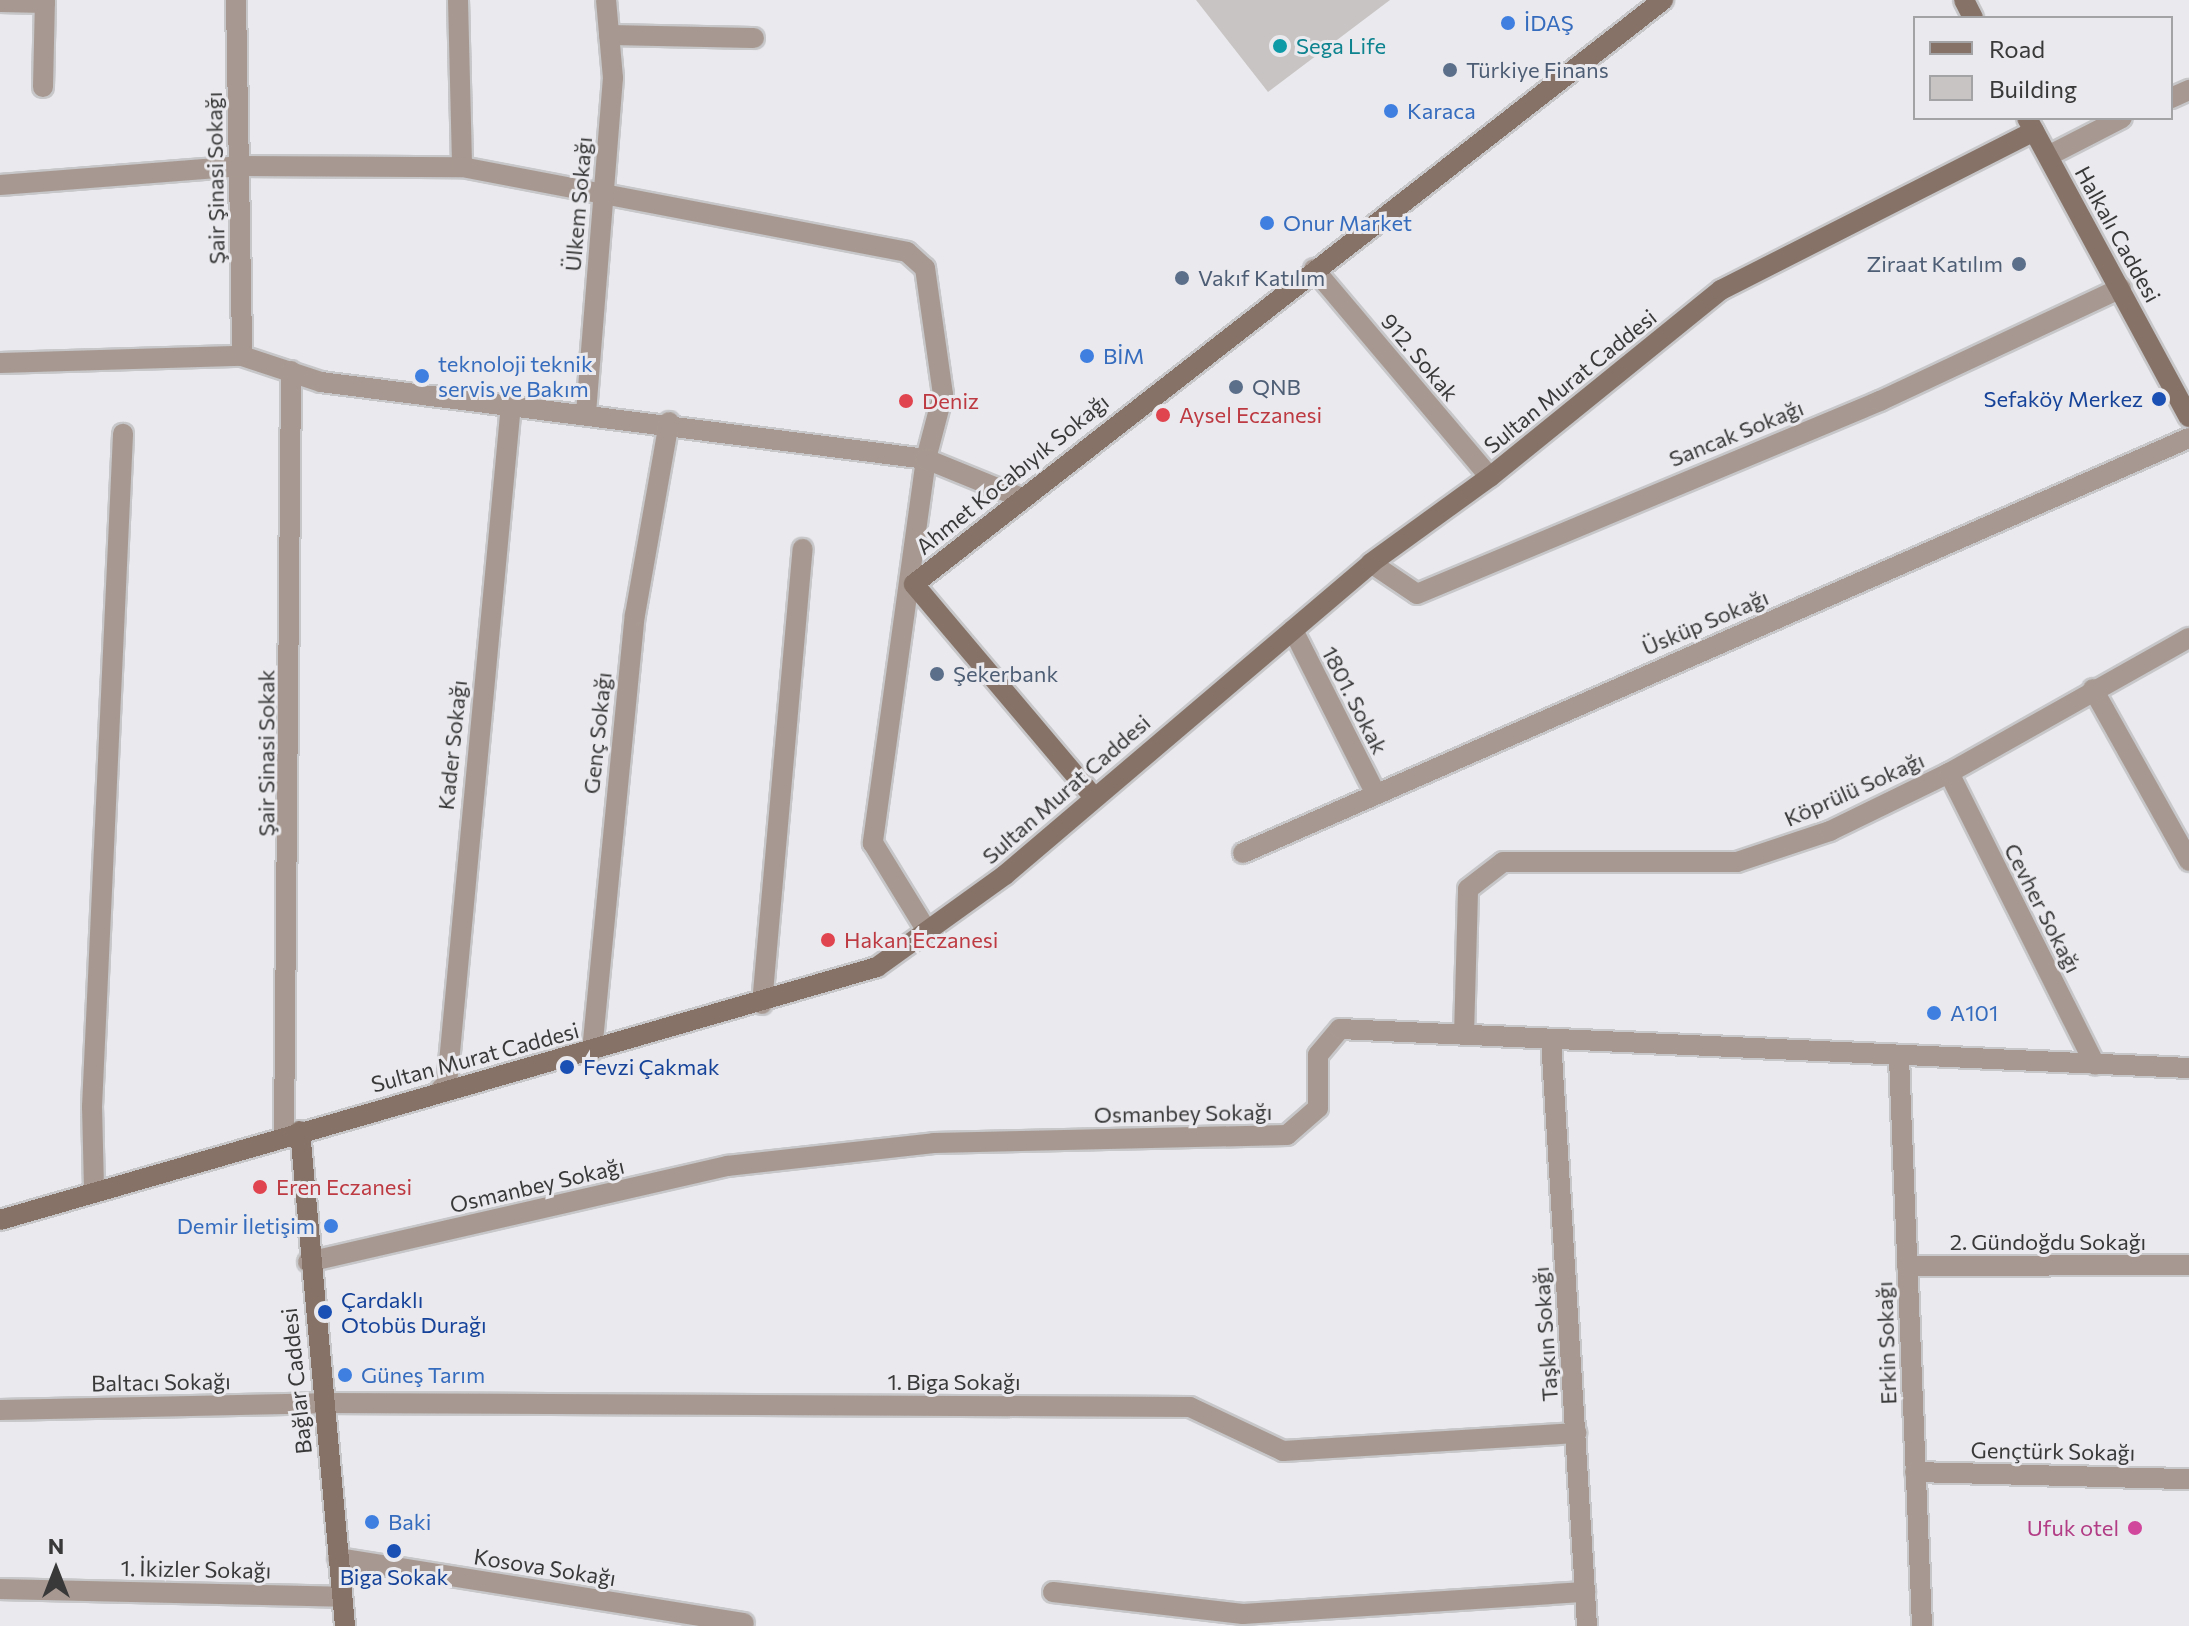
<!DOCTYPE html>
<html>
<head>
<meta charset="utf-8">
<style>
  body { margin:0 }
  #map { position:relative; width:2189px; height:1626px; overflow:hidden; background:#eaeaee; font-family:Commissioner,sans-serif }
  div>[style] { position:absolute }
  .building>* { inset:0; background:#c8c4c3 }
  .roads { filter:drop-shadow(2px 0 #c7c7ca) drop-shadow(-2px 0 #c7c7ca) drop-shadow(0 2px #c7c7ca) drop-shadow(0 -2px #c7c7ca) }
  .street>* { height:20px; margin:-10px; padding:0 10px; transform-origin:10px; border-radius:10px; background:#a79991 }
  .secondary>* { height:20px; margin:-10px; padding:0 10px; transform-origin:10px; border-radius:10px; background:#867267 }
  .dots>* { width:22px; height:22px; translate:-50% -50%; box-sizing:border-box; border:4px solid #eaeaee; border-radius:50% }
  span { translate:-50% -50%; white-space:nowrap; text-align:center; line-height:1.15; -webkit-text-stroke:6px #eaeaee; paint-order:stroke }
  .shop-label { font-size:22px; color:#366cbe }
  .left { translate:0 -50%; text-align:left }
  .right { translate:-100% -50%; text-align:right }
  .culture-label { font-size:22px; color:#0d838f }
  .service-label { font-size:22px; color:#4e5e75 }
  .street-label { font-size:22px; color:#39393a }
  .transit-label { font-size:22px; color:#164399 }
  .health-label { font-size:22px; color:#be3a42 }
  .hotel-label { font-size:22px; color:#b23c85 }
  .legend { position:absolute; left:1913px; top:16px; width:260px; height:104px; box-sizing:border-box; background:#eaeaee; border:2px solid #a3a3a6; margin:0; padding:10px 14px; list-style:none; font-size:24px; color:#39393a }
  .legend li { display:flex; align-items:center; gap:16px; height:40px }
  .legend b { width:40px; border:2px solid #a3a3a6 }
  .north { position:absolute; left:16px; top:1530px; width:80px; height:80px; -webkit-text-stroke:6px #eaeaee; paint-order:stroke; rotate:0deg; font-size:22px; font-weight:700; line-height:32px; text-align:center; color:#39393a }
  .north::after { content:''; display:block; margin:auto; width:28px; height:36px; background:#39393a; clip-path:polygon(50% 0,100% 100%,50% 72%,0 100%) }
</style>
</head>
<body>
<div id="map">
  <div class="building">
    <i style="clip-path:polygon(1196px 0,1390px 0,1268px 92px)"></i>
  </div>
  <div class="roads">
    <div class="street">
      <i style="left:236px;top:0;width:356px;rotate:89deg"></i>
      <i style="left:458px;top:0;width:167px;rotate:88.6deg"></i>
      <i style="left:0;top:2px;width:45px;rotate:1.3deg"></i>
      <i style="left:609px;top:35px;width:145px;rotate:1.2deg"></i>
      <i style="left:43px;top:87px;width:87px;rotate:-88.7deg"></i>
      <i style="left:2171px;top:98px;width:20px;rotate:-24deg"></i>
      <i style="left:2048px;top:156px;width:83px;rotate:-27.2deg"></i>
      <i style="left:0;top:185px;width:240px;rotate:-4.5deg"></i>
      <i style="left:239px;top:166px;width:223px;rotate:0.3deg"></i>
      <i style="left:462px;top:167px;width:453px;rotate:10.8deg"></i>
      <i style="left:907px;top:252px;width:24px;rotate:42deg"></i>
      <i style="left:925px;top:268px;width:127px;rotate:81.9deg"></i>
      <i style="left:943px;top:394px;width:67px;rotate:104.7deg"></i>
      <i style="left:926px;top:459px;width:388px;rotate:97.9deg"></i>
      <i style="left:873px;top:843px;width:103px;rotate:58.5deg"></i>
      <i style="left:1314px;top:269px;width:272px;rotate:49.8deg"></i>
      <i style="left:0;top:363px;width:242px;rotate:-1.7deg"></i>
      <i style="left:242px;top:356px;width:83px;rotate:18.2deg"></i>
      <i style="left:321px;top:382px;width:610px;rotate:7.25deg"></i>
      <i style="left:926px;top:459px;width:100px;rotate:22.2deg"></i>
      <i style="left:586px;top:413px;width:336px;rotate:-85.4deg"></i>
      <i style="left:613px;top:78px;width:78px;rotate:-95.1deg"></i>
      <i style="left:1371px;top:563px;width:55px;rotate:34deg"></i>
      <i style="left:1417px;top:594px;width:502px;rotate:-22.63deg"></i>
      <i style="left:1880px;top:401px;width:266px;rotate:-25.1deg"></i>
      <i style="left:1293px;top:630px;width:182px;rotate:63.2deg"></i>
      <i style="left:2093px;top:689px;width:197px;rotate:60.8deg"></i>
      <i style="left:1949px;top:773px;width:326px;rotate:63.4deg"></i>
      <i style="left:1243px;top:853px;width:1033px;rotate:-23.69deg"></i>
      <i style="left:762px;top:1004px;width:457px;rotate:-84.9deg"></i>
      <i style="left:1464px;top:1035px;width:146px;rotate:-88.4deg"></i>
      <i style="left:1468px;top:889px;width:44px;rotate:-37.6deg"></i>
      <i style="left:1503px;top:862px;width:234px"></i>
      <i style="left:1737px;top:862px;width:98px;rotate:-18.4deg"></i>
      <i style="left:1830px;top:831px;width:132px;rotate:-26deg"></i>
      <i style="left:1949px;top:773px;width:275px;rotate:-29.4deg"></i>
      <i style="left:1551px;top:1039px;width:588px;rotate:86.49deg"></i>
      <i style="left:592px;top:1051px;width:438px;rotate:-84.4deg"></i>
      <i style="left:635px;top:615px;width:196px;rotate:-80deg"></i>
      <i style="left:1899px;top:1058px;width:568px;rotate:87.68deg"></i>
      <i style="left:441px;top:1089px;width:8px;rotate:-40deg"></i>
      <i style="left:447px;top:1084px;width:683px;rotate:-84.62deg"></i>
      <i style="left:284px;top:1134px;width:763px;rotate:-89.47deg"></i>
      <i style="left:94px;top:1188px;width:81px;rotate:-91.4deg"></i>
      <i style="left:92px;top:1107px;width:674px;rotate:-87.36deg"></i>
      <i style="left:308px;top:1262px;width:430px;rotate:-12.9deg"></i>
      <i style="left:727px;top:1166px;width:208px;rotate:-6.3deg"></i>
      <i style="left:934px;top:1143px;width:353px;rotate:-1.3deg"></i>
      <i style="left:1287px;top:1135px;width:41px;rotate:-41.1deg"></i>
      <i style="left:1318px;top:1108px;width:53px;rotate:-90deg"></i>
      <i style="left:1318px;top:1055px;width:34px;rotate:-50deg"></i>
      <i style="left:1340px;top:1029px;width:850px;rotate:2.63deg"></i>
      <i style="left:1907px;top:1266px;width:282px;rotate:-0.2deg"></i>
      <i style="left:0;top:1410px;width:322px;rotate:-1.2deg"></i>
      <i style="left:322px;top:1403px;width:868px;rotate:0.26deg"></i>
      <i style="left:1190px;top:1407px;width:103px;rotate:25.3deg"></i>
      <i style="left:1283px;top:1451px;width:294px;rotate:-3.5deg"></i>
      <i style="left:1915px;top:1472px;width:274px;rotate:1.5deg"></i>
      <i style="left:338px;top:1558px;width:411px;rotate:9.1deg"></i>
      <i style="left:0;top:1589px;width:342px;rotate:1.3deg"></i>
      <i style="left:1053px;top:1592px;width:191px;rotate:6.6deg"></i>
      <i style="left:1243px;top:1614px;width:343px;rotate:-3.7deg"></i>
    </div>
    <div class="secondary">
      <i style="left:1964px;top:0;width:20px;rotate:63deg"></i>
      <i style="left:2027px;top:118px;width:340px;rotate:61.6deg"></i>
      <i style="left:1092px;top:795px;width:276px;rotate:-130.2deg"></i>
      <i style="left:914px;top:584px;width:950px;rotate:-37.94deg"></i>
      <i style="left:300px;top:1131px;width:497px;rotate:84.8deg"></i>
      <i style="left:0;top:1220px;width:913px;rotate:-16.09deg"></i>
      <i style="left:877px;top:967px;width:158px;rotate:-35.7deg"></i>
      <i style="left:1005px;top:875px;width:481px;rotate:-40.4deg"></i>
      <i style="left:1371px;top:563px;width:147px;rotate:-35.9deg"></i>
      <i style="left:1490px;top:477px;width:297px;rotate:-39deg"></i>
      <i style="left:1721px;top:290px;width:351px;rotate:-26.9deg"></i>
    </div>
  </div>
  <div class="dots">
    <i style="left:1508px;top:23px;background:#3f7fe0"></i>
    <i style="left:1280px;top:46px;background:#0f9aa8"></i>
    <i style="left:1450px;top:70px;background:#5c6f8a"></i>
    <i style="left:1391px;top:111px;background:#3f7fe0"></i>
    <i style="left:1267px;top:223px;background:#3f7fe0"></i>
    <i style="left:2019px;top:264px;background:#5c6f8a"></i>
    <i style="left:1182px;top:278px;background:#5c6f8a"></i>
    <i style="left:1087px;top:356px;background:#3f7fe0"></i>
    <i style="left:422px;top:376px;background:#3f7fe0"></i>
    <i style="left:1236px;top:387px;background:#5c6f8a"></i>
    <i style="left:2159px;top:399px;background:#1a4fb4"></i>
    <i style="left:906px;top:401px;background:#e0444e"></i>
    <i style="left:1163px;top:415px;background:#e0444e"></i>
    <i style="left:937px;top:674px;background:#5c6f8a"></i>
    <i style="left:828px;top:940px;background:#e0444e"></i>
    <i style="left:1934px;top:1013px;background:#3f7fe0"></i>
    <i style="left:567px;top:1067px;background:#1a4fb4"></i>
    <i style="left:260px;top:1187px;background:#e0444e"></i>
    <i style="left:331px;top:1226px;background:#3f7fe0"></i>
    <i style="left:325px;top:1312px;background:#1a4fb4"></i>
    <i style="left:345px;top:1375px;background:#3f7fe0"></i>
    <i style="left:372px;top:1522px;background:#3f7fe0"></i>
    <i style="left:2135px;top:1528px;background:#d1479c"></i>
    <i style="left:394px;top:1551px;background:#1a4fb4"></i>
  </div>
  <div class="shop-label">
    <span class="left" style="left:1524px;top:23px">İDAŞ</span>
    <span class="left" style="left:1407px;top:111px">Karaca</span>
    <span class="left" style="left:1283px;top:223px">Onur Market</span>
    <span class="left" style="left:1103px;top:356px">BİM</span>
    <span class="left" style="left:438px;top:376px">teknoloji teknik<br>servis ve Bakım</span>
    <span class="left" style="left:1950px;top:1013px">A101</span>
    <span class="right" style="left:315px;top:1226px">Demir İletişim</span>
    <span class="left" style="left:361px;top:1375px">Güneş Tarım</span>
    <span class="left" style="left:388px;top:1522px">Baki</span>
  </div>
  <div class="culture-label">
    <span class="left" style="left:1296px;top:46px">Sega Life</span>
  </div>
  <div class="service-label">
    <span class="left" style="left:1466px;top:70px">Türkiye Finans</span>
    <span class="right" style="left:2003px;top:264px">Ziraat Katılım</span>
    <span class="left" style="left:1198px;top:278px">Vakıf Katılım</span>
    <span class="left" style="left:1252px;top:387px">QNB</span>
    <span class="left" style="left:953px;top:674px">Şekerbank</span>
  </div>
  <div class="street-label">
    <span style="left:215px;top:178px;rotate:-91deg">Şair Şinasi Sokağı</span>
    <span style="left:578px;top:204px;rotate:-85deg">Ülkem Sokağı</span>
    <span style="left:2118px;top:234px;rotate:61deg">Halkalı Caddesi</span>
    <span style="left:1420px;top:357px;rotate:50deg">912. Sokak</span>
    <span style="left:1570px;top:381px;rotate:-39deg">Sultan Murat Caddesi</span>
    <span style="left:1736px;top:433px;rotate:-22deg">Sancak Sokağı</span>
    <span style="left:1012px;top:474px;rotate:-39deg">Ahmet Kocabıyık Sokağı</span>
    <span style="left:1705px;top:622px;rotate:-23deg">Üsküp Sokağı</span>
    <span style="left:1355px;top:700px;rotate:63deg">1801. Sokak</span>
    <span style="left:597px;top:733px;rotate:-84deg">Genç Sokağı</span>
    <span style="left:452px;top:745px;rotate:-84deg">Kader Sokağı</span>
    <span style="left:266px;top:753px;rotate:-90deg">Şair Sinasi Sokak</span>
    <span style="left:1066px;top:789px;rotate:-41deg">Sultan Murat Caddesi</span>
    <span style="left:1854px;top:789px;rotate:-24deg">Köprülü Sokağı</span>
    <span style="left:2043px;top:908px;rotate:63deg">Cevher Sokağı</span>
    <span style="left:475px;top:1057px;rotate:-15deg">Sultan Murat Caddesi</span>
    <span style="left:1183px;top:1113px;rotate:-1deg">Osmanbey Sokağı</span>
    <span style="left:537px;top:1185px;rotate:-13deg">Osmanbey Sokağı</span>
    <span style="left:2048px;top:1242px">2. Gündoğdu Sokağı</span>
    <span style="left:1545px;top:1334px;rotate:-94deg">Taşkın Sokağı</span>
    <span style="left:1886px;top:1343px;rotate:-92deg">Erkin Sokağı</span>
    <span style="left:296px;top:1381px;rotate:-96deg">Bağlar Caddesi</span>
    <span style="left:161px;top:1382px;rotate:-1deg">Baltacı Sokağı</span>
    <span style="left:954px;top:1382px">1. Biga Sokağı</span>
    <span style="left:2053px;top:1451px;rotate:1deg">Gençtürk Sokağı</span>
    <span style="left:545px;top:1567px;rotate:9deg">Kosova Sokağı</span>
    <span style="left:196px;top:1569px;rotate:1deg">1. İkizler Sokağı</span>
  </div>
  <div class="transit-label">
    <span class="right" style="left:2143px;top:399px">Sefaköy Merkez</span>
    <span class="left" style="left:583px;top:1067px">Fevzi Çakmak</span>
    <span class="left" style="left:341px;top:1312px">Çardaklı<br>Otobüs Durağı</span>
    <span style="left:394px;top:1577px">Biga Sokak</span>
  </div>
  <div class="health-label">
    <span class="left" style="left:922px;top:401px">Deniz</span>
    <span class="left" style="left:1179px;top:415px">Aysel Eczanesi</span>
    <span class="left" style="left:844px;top:940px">Hakan Eczanesi</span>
    <span class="left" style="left:276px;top:1187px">Eren Eczanesi</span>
  </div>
  <div class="hotel-label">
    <span class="right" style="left:2119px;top:1528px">Ufuk otel</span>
  </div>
  <ul class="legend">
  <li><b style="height:10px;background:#867267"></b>Road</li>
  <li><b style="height:22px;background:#c8c4c3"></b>Building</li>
  </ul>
  <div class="north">N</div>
</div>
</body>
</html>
